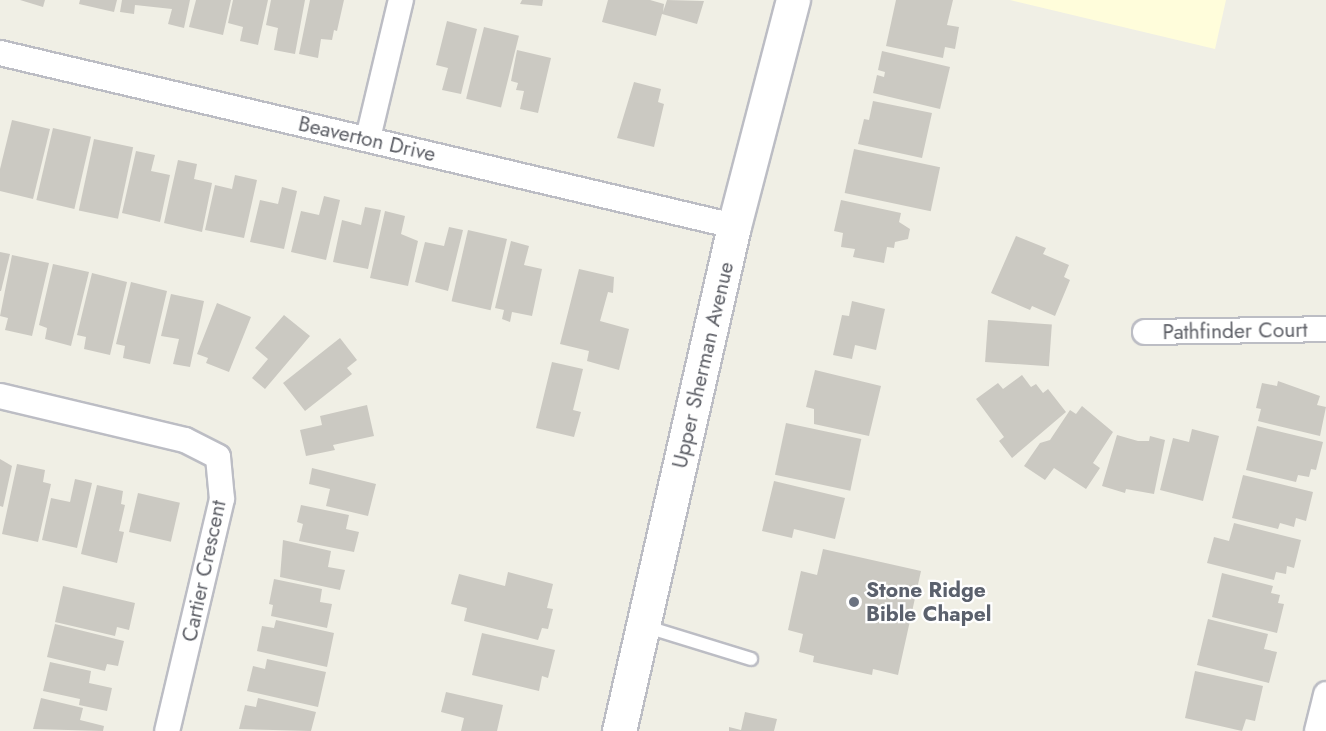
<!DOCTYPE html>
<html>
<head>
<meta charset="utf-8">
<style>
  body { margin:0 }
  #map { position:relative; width:1326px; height:731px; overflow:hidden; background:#f0efe5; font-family:Jost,sans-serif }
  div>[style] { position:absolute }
  .commercial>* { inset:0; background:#fffddb }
  .building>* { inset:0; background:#cbc9c2; transform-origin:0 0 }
  .roads { filter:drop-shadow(2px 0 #bcbdc4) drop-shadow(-2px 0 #bcbdc4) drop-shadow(0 2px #bcbdc4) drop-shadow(0 -2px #bcbdc4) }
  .service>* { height:12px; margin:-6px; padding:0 6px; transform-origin:6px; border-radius:6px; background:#fff }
  .minor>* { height:24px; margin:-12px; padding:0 12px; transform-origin:12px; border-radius:12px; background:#fff }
  .secondary>* { height:33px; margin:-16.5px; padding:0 16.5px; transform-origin:16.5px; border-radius:16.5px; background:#fff }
  .dots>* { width:16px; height:16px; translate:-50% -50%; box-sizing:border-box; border:3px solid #fff; border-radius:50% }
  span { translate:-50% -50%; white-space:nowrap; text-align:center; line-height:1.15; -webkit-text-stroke:4.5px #fff; paint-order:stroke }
  .street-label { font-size:21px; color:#5d5f66 }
  .worship-label { font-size:21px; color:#5b616d; font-weight:700 }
  .left { translate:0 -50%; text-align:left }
</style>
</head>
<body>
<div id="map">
  <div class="commercial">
    <i style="clip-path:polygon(1010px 0,1226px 0,1215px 49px)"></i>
  </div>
  <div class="building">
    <i style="clip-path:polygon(20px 0,45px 0,43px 7px)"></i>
    <i style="clip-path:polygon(80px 0,117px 0,114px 12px,79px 4px)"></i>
    <i style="clip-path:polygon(122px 0,190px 0,184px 28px,168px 24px,172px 9px,135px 5px,134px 14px,120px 12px)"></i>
    <i style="clip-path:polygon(196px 0,231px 0,223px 35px,189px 27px)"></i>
    <i style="clip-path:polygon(233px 0,268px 0,258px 45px,240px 41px,243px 27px,228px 23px)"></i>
    <i style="clip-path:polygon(271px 0,305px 0,295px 54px,274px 50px,278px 28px,266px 25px)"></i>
    <i style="clip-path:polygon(310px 0,344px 0,337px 31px,334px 30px,332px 40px,321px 39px,318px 58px,299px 54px)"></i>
    <i style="clip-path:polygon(522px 0,543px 0,542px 6px,520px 4px)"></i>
    <i style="clip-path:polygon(608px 0,650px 0,664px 4px,663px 12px,667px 0,704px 1px,697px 24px,662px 14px,656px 36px,602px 22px)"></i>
    <i style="clip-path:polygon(896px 0,953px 0,947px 25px,959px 27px,955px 49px,945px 47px,943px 58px,886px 46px)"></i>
    <i style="clip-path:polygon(447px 21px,477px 29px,461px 94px,442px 90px,448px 68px,436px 65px)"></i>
    <i style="left:484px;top:27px;width:36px;height:74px;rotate:14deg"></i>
    <i style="clip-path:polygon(517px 50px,551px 58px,538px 113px,520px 109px,524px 91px,516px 90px,518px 83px,511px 81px)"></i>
    <i style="clip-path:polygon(882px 51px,950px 67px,940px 109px,873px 93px,877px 75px,884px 77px,885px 72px,878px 70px)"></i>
    <i style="clip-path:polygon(634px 82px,661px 89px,658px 102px,664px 104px,654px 147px,617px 138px)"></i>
    <i style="clip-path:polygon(873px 101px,932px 113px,922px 158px,858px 144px,864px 119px,869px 120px)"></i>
    <i style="clip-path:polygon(12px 120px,50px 129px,33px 199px,0 191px,0 169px)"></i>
    <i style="left:53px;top:128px;width:39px;height:74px;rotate:13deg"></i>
    <i style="left:94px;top:139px;width:40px;height:73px;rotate:12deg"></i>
    <i style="left:854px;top:149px;width:88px;height:45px;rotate:12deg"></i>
    <i style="clip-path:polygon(136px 151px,155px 155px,151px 171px,170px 175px,160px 222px,122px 213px)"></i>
    <i style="clip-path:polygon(178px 160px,197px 164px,194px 179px,212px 183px,202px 232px,164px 223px)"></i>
    <i style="clip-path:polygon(235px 175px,257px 180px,244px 238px,205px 230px,215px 185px,232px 189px)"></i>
    <i style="clip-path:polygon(282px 187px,297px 191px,284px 249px,250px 242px,260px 200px,278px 204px)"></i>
    <i style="clip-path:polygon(324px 196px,340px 200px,326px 260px,291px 252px,301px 211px,319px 215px)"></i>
    <i style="clip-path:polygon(841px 200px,901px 213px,899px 222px,910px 229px,908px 239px,895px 242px,894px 248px,887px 247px,884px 263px,853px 257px,855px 249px,841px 247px,843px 233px,834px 231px)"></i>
    <i style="clip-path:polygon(365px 207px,381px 210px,368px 269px,333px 262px,342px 220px,361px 225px)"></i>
    <i style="clip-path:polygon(385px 211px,405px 216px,401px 234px,418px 241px,408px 286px,370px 278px)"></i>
    <i style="clip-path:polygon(449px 227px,463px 230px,448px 291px,415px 282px,425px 242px,444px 246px)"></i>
    <i style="left:468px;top:230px;width:40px;height:73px;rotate:13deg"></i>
    <i style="clip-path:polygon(1016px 236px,1046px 248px,1043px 254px,1069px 265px,1064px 277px,1070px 280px,1055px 316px,1032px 306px,1030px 310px,991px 293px)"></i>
    <i style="clip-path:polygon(511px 241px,529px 246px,524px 265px,542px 269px,532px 316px,512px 312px,510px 322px,502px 319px,504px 310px,495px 308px)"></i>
    <i style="clip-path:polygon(0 252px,10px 254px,1px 291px,0 291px)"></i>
    <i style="clip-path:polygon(12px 255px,49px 263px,32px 336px,5px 330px,8px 318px,0 316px)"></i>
    <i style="clip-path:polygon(53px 264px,89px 272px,71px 346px,45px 339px,47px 328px,39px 325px)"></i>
    <i style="clip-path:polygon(579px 269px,614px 277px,613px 293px,608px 292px,600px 321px,629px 329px,619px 370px,587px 361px,589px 351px,560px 344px)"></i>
    <i style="clip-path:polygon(92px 273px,127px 282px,110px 355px,84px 349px,86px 337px,77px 335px)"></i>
    <i style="clip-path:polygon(131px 282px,167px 291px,150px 364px,123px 358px,125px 346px,116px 344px)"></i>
    <i style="clip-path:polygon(171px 294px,204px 301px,190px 367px,173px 364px,179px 339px,161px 336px)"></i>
    <i style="clip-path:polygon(852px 301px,885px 309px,876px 350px,855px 345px,852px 359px,833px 355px,842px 315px,849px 316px)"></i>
    <i style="clip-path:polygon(217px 303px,251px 317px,229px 372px,206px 363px,208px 358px,197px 354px)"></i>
    <i style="clip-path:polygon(284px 315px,310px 336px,265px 389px,252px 378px,268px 359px,255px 348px)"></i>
    <i style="left:988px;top:320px;width:64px;height:42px;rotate:4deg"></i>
    <i style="clip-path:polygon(340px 338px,357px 360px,347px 368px,352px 374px,305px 411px,283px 383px)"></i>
    <i style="clip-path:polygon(552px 362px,583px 369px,573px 410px,581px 412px,574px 437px,536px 428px)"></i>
    <i style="clip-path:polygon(815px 370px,881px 386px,869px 436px,814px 424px,814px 409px,806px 407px)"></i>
    <i style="clip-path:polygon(1022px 375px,1031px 387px,1036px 384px,1043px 393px,1048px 389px,1066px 412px,1012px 458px,999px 441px,1004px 437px,976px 399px,998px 383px,1003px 389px)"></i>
    <i style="clip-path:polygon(1278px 381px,1320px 396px,1317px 405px,1326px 407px,1320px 436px,1258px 421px,1261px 409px,1256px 408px,1262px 383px,1277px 386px)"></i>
    <i style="clip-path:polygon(367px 405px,374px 436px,333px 445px,335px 450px,306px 456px,300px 430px,322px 425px,320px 416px)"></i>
    <i style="clip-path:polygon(1082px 406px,1113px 432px,1093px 463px,1100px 468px,1086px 489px,1054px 468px,1045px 480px,1024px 466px,1040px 443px,1050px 440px,1070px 410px,1076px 414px)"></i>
    <i style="left:786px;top:423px;width:77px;height:53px;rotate:12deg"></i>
    <i style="clip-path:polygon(1257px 426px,1323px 442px,1316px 470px,1311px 469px,1309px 477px,1298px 475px,1296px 482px,1246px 470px)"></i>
    <i style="clip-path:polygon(1192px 429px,1219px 436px,1203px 501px,1160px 490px,1173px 438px,1189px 442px)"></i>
    <i style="clip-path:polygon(1117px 435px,1138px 441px,1149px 441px,1150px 436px,1165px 440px,1154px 494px,1126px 489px,1125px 493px,1102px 486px)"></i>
    <i style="clip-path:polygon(0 459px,12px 466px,3px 507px,0 506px)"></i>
    <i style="clip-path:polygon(17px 464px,45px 470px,43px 482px,51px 484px,38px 542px,2px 534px)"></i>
    <i style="clip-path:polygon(312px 468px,376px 484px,368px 516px,326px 506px,330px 489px,309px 484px)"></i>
    <i style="clip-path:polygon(1243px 475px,1313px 492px,1306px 521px,1296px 518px,1294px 527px,1280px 523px,1278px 529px,1232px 518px)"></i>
    <i style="clip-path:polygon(75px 479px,92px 483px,77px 548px,42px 540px,51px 498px,70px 502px)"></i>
    <i style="clip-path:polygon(774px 481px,845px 498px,835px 539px,794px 529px,792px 538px,762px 531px)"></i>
    <i style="clip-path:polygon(97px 485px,123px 491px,121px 504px,125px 505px,119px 531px,124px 532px,117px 563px,81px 554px)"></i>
    <i style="left:138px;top:493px;width:43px;height:40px;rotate:13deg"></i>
    <i style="clip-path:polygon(301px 505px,349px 515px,346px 529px,359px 532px,354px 552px,299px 541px,303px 524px,297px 522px)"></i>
    <i style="clip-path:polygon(1234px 523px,1301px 540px,1294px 568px,1287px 566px,1286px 574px,1276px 572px,1274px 580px,1207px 563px,1214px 537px,1229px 541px)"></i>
    <i style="clip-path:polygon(283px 540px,331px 551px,328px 567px,345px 570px,340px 590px,280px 577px)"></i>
    <i style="clip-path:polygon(823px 549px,921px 571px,898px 675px,873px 669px,872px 675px,813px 662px,814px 656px,799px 652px,803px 634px,788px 630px,801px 571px,817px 575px)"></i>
    <i style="clip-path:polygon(508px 572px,553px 584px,547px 608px,553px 609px,548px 629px,542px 628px,538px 640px,464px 621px,467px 608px,451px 604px,459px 574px,505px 586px)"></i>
    <i style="clip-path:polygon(1222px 573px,1273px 586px,1271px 593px,1280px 595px,1278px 603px,1284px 604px,1277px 633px,1212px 617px)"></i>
    <i style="clip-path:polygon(274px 579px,322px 589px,320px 602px,332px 604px,327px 628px,271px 616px,273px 605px,269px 604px)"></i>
    <i style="clip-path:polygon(63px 586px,135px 603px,129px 630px,117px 627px,115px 636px,55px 622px)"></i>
    <i style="clip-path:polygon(1208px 619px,1268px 634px,1264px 649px,1277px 652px,1269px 683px,1197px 665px)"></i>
    <i style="clip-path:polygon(276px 620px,334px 633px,327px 667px,257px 651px,262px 626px,274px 628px)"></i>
    <i style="clip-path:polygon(55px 624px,124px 641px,118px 666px,107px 664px,105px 671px,47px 657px)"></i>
    <i style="clip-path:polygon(482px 633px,555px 650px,548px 678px,542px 676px,539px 691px,472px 675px)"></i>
    <i style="clip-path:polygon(267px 659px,326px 672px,318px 707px,247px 691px,253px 666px,265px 669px)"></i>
    <i style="clip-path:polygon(50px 662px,91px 671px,89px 683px,112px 688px,107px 711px,79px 705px,80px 699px,43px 691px)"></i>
    <i style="clip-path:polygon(1195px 671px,1263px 686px,1255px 721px,1246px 719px,1242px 731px,1185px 718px)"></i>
    <i style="clip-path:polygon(446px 692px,503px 705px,497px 731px,461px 731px,464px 718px,441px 712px)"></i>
    <i style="clip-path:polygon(41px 698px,83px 708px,80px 720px,104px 726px,103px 731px,33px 729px)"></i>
    <i style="clip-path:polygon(258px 698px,316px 712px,311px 731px,239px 729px,245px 705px,256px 707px)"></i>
    <i style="clip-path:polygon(745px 712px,777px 719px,774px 731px,729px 731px,729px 727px,741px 730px)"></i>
  </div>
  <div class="roads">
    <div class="service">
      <i style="left:644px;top:626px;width:112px;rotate:17.1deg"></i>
    </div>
    <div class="minor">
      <i style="left:0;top:53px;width:754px;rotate:13.26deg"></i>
      <i style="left:368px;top:138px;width:142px;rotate:-76.6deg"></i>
      <i style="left:1145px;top:332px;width:181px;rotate:-0.9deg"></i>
      <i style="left:0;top:396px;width:190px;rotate:13.4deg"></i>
      <i style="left:185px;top:440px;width:37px;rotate:27deg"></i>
      <i style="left:218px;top:457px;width:42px;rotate:84.6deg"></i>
      <i style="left:222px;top:499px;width:238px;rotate:103.3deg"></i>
      <i style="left:1317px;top:731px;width:38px;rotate:-76deg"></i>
    </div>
    <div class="secondary">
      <i style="left:619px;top:731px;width:518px;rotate:-77.17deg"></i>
      <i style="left:734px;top:226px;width:234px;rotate:-75.4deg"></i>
    </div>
  </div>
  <div class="dots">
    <i style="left:854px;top:602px;background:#6b7280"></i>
  </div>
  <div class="street-label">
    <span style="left:367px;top:139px;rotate:13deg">Beaverton Drive</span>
    <span style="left:1235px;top:331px;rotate:-1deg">Pathfinder Court</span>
    <span style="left:703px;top:365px;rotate:-77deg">Upper Sherman Avenue</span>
    <span style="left:204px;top:571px;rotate:-78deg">Cartier Crescent</span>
  </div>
  <div class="worship-label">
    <span class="left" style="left:866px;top:602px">Stone Ridge<br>Bible Chapel</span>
  </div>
</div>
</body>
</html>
